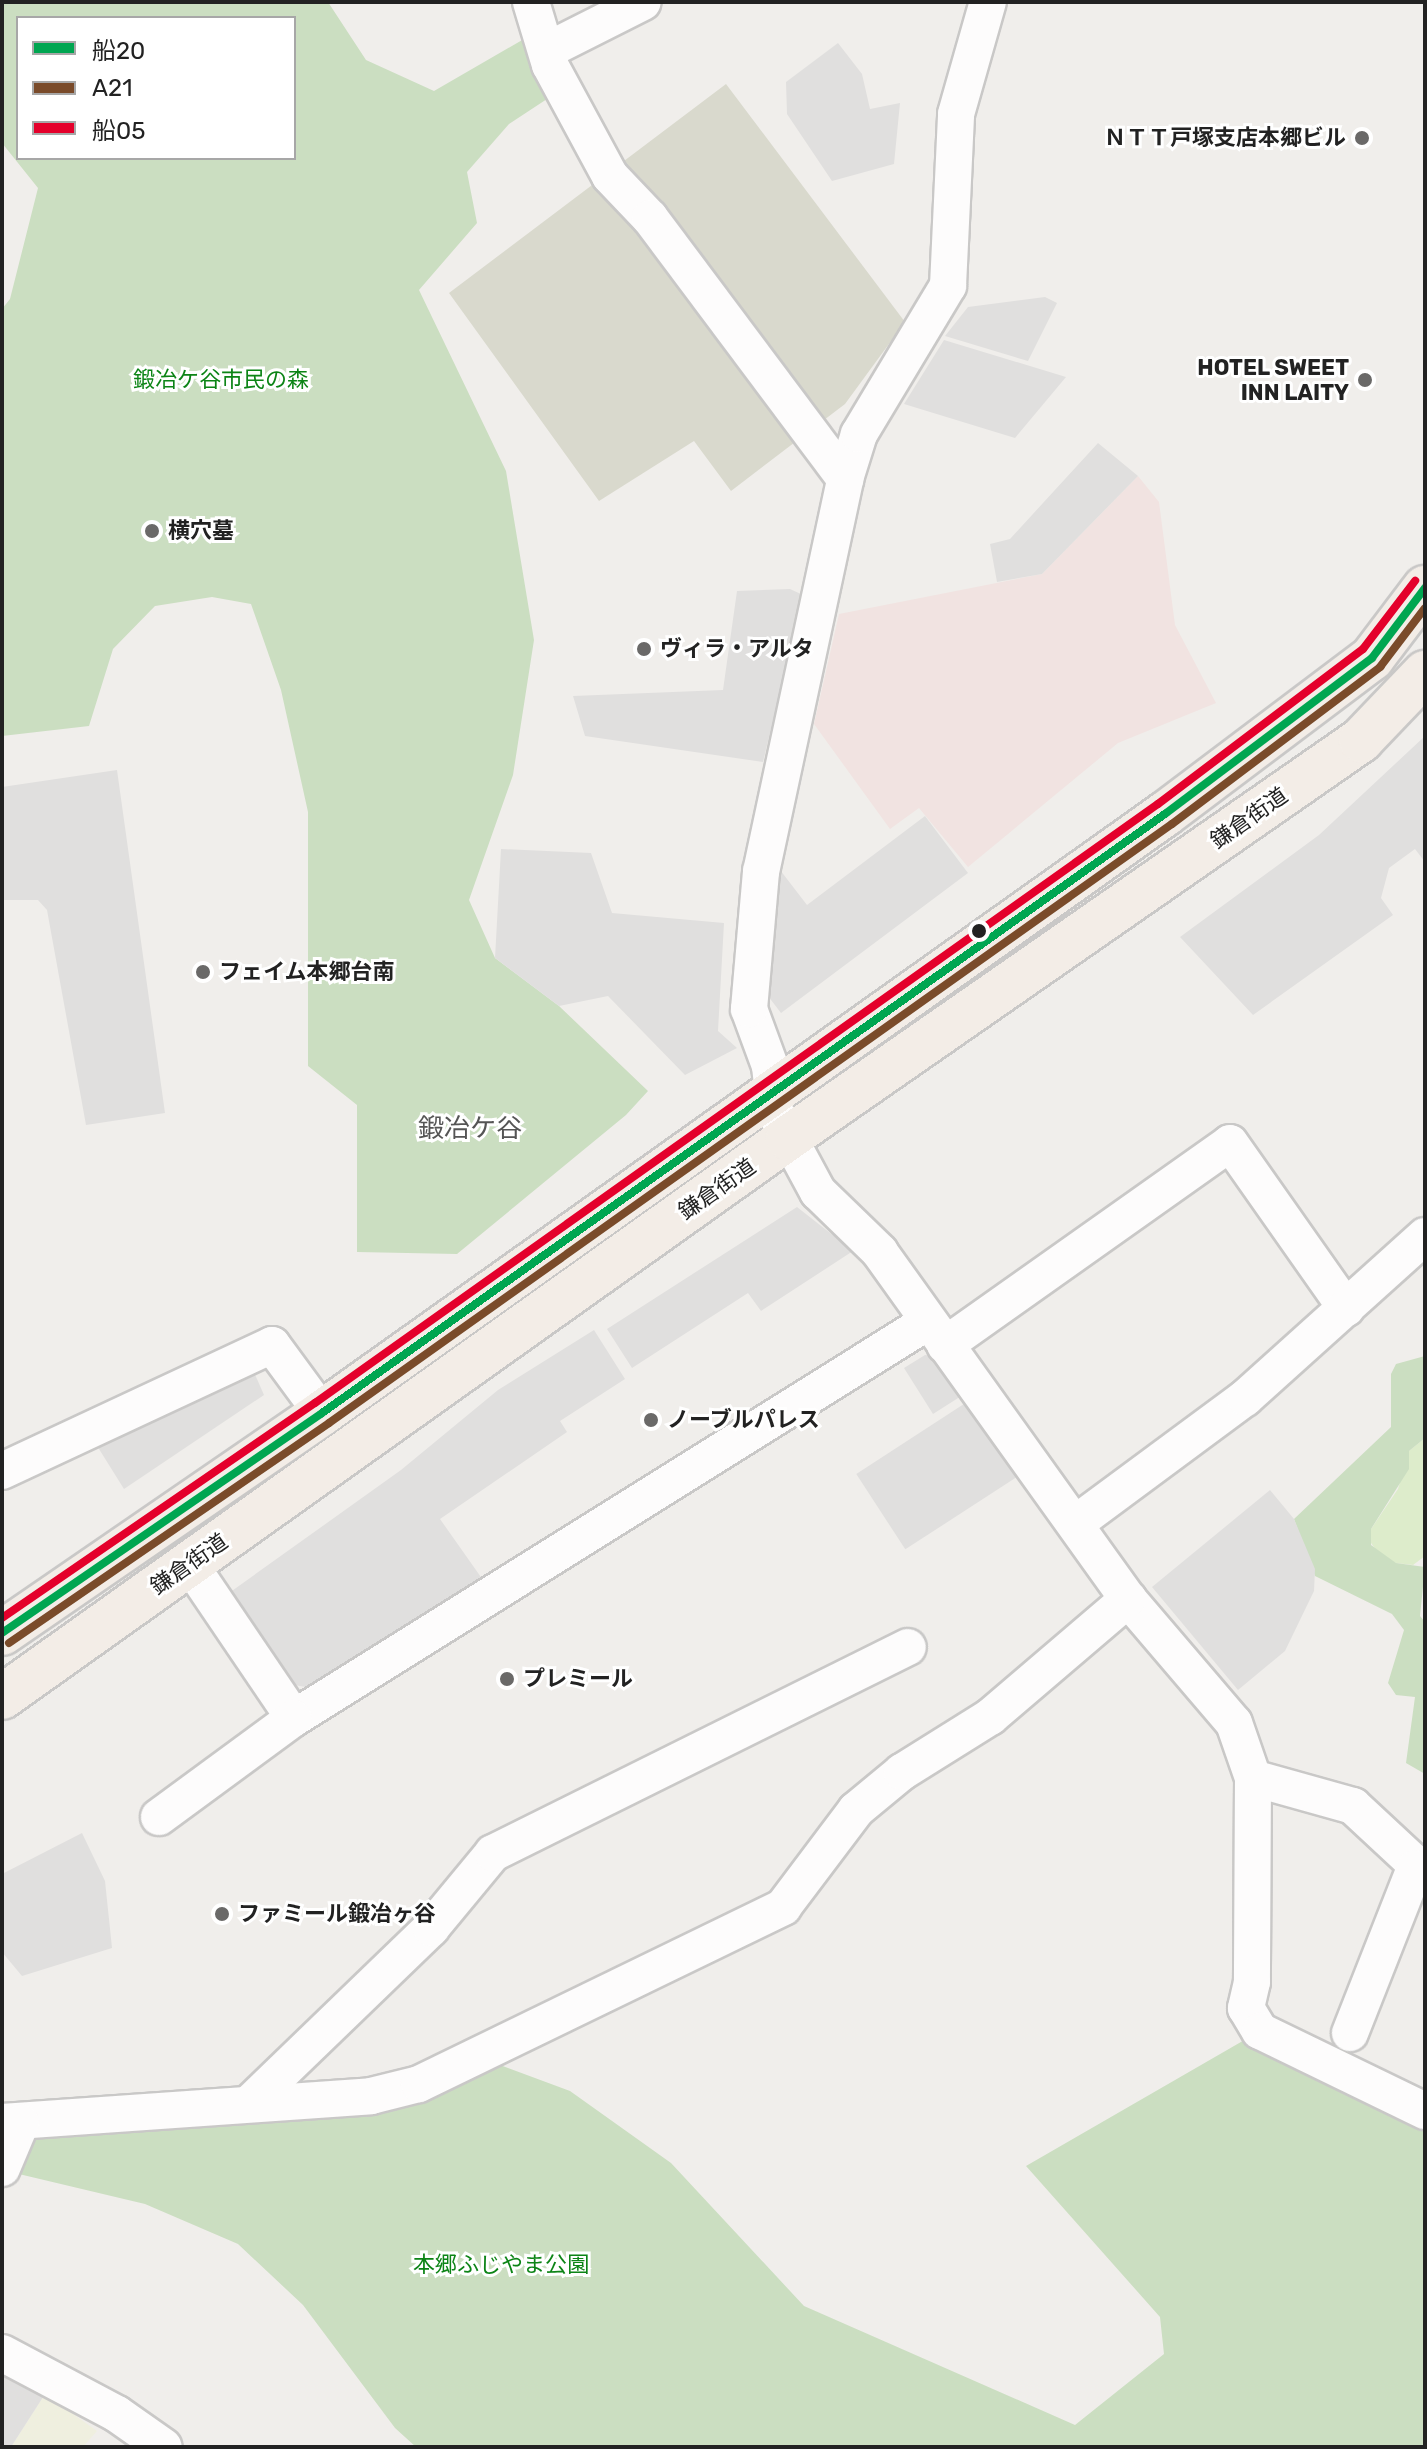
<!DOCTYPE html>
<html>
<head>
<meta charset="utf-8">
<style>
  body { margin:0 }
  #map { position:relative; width:1427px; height:2449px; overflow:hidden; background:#f0eeeb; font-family:Rubik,"Noto Sans JP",sans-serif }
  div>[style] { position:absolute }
  .commercial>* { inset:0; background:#f1e3e1 }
  .construction>* { inset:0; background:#d9d9cd }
  .farmland>* { inset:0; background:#efefdf }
  .grass>* { inset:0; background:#ddeccb }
  .forest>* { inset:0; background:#cbdec1 }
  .parking>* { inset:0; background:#e0dfde; transform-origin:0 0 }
  .roads { filter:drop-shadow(2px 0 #c9c8c7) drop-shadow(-2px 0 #c9c8c7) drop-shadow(0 2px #c9c8c7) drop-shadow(0 -2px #c9c8c7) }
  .street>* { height:36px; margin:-18px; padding:0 18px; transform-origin:18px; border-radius:18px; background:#fdfcfc }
  .primary>* { height:44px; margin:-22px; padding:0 22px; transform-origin:22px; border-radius:22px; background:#f3ede7 }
  .bus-1>* { height:8px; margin:-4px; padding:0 4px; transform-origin:4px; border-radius:4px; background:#00a651 }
  .bus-2>* { height:8px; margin:-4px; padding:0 4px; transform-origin:4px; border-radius:4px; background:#7a4b2a }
  .bus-3>* { height:8px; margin:-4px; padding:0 4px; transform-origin:4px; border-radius:4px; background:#e4002b }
  .dots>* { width:22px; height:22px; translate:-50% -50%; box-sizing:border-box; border:4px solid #fff; border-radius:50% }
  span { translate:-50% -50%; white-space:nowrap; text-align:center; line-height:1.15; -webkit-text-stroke:6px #fff; paint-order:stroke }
  .poi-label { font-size:22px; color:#222; font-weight:700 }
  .right { translate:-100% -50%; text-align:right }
  .left { translate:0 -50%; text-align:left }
  .park-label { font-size:22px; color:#0c8416 }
  .street-label { font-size:22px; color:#222 }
  .quarter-label { font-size:26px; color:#555 }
  .frame { position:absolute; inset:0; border:4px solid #222; pointer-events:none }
  .legend { position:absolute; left:16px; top:16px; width:280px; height:144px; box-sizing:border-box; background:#fff; border:2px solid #a7a7a7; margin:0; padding:10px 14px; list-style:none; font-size:24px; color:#222 }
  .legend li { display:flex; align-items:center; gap:16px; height:40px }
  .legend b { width:40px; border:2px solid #a7a7a7 }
</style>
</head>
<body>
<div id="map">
  <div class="commercial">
    <i style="clip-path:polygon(1138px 476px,1159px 502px,1175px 625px,1216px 703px,1118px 743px,968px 867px,919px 808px,890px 829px,814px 724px,839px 614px,1042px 574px)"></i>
  </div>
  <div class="construction">
    <i style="clip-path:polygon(726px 84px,905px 322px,845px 404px,731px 491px,694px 441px,599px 501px,449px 293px)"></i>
  </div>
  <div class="farmland">
    <i style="clip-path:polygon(45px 2394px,97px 2431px,83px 2447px,11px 2447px)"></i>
  </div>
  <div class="grass">
    <i style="clip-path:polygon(1425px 1438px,1425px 1556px,1413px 1565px,1396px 1563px,1381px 1557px,1371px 1543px,1371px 1529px,1398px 1489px,1409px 1451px)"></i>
  </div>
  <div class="forest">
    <i style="clip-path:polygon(evenodd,2px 2px,328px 2px,366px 60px,434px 91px,524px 39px,547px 99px,509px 124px,467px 172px,477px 223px,419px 290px,506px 471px,534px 640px,513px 775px,469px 900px,495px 958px,559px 1006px,648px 1091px,626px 1115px,457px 1254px,357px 1252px,357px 1105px,308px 1066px,308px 812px,281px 690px,251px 604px,212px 597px,155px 606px,113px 649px,89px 726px,2px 736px,2px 309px,10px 299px,38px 188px,2px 143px,2px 2px,18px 18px,294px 18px,294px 158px,18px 158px,18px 18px)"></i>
    <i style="clip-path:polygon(1425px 1356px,1425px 1438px,1409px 1451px,1409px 1469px,1371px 1529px,1371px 1545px,1396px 1563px,1425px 1567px,1420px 1616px,1425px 1622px,1425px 1774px,1406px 1763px,1415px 1697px,1396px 1695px,1388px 1683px,1404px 1630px,1392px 1614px,1315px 1576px,1294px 1519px,1391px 1427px,1391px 1374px,1396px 1364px)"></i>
    <i style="clip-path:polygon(1260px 2031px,1425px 2111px,1425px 2447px,416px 2447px,395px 2428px,303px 2305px,238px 2244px,145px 2204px,2px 2170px,21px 2123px,370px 2096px,476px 2056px,570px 2091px,671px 2163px,804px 2306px,1075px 2425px,1164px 2354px,1160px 2317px,1026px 2166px)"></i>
  </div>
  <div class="parking">
    <i style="clip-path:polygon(838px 43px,862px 74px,870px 109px,900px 103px,894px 164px,832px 181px,787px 114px,786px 82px)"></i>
    <i style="clip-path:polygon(1045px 297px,1057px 303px,1028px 361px,945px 336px,968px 307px)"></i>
    <i style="clip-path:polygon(944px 340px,1066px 377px,1015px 438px,904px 404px)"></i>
    <i style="clip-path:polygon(1098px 443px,1138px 476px,1042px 574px,997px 582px,990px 544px,1010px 539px)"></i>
    <i style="clip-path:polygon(790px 589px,803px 595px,763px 762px,585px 736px,573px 696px,723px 690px,737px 591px)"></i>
    <i style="clip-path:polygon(1425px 736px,1425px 862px,1415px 849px,1389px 868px,1381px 898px,1393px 915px,1253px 1015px,1180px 937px,1319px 835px)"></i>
    <i style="clip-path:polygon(117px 770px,165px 1113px,86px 1125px,47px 910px,38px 900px,2px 900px,2px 787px)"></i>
    <i style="clip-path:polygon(925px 816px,968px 873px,781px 1013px,768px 996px,777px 866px,807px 905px)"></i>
    <i style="clip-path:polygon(501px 849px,591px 853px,612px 913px,724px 923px,718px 1031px,737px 1048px,685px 1075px,608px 996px,559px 1006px,495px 958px)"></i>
    <i style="clip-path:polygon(797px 1207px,853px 1251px,761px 1311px,748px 1293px,632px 1368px,607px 1329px)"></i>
    <i style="clip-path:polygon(594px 1330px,625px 1379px,560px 1421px,567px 1432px,440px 1519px,483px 1580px,312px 1688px,294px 1685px,229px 1593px,401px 1470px,498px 1390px)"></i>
    <i style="clip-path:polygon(925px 1355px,942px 1357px,966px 1393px,933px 1414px,904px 1368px)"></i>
    <i style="clip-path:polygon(253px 1370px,264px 1395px,124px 1489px,94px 1441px)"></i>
    <i style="left:967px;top:1402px;width:90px;height:132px;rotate:57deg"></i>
    <i style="clip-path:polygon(1270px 1490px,1294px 1519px,1315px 1569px,1314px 1591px,1285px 1651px,1238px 1690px,1152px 1587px)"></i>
    <i style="clip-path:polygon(82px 1833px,105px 1881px,112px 1948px,22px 1976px,2px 1952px,2px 1874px)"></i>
    <i style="clip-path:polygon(2px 2374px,45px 2394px,11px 2447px,2px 2447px)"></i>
  </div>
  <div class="roads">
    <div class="street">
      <i style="left:531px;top:2px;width:66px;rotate:73.2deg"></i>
      <i style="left:550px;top:65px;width:126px;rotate:61.6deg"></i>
      <i style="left:610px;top:176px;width:58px;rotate:46.4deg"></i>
      <i style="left:650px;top:218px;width:326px;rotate:53.2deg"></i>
      <i style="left:548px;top:50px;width:106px;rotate:-26.8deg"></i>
      <i style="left:945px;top:1345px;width:349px;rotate:-35.3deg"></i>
      <i style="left:1230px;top:1143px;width:202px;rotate:54.9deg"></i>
      <i style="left:2px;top:1471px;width:298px;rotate:-25deg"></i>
      <i style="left:272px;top:1345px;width:84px;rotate:53.7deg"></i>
      <i style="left:1076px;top:1523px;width:210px;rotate:-36.5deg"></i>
      <i style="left:1245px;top:1398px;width:242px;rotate:-42deg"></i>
      <i style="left:189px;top:1563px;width:187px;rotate:55.9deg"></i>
      <i style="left:294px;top:1718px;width:745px;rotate:-32.01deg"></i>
      <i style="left:1128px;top:1599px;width:163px;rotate:49.5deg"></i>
      <i style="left:1234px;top:1723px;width:58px;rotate:70.9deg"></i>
      <i style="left:1253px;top:1778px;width:204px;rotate:90.3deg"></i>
      <i style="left:1252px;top:1982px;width:27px;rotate:103deg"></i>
      <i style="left:1246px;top:2008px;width:27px;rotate:59deg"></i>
      <i style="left:1260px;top:2031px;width:183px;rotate:25.9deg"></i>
      <i style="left:1253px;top:1778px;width:104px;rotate:15.6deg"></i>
      <i style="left:1353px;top:1806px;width:98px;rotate:42.9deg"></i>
      <i style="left:159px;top:1817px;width:167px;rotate:-36.3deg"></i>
      <i style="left:1350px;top:2033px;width:177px;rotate:-68.5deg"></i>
      <i style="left:253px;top:2100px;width:248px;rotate:-44deg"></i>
      <i style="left:431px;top:1928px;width:97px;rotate:-50.4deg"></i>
      <i style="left:493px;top:1853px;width:463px;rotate:-26.4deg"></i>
      <i style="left:2px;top:2122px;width:370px;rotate:-4deg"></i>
      <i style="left:371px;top:2096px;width:49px;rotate:-14deg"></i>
      <i style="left:419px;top:2084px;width:405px;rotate:-25.9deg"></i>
      <i style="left:783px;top:1907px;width:121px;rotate:-53deg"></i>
      <i style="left:856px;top:1810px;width:60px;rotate:-39.6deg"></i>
      <i style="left:902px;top:1772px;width:104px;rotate:-32deg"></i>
      <i style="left:990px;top:1717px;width:182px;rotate:-40.5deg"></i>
      <i style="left:1128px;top:1599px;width:427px;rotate:-125.6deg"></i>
      <i style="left:880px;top:1252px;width:86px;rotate:-135.9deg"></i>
      <i style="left:818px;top:1192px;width:91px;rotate:-118.3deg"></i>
      <i style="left:775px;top:1112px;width:46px;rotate:-96.2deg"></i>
      <i style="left:770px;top:1066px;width:61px;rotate:-110.2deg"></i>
      <i style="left:749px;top:1009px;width:138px;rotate:-85deg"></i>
      <i style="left:761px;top:872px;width:402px;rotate:-77.9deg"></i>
      <i style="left:845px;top:479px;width:47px;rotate:-72.7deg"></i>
      <i style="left:859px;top:434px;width:173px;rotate:-59deg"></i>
      <i style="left:948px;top:286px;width:172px;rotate:-87.3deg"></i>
      <i style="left:956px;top:114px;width:116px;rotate:-74.1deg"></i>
      <i style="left:2px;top:2168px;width:49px;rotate:-67.1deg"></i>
      <i style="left:2px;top:2353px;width:130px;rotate:27.9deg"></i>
      <i style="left:117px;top:2414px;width:57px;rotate:35.1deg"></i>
    </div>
    <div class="primary">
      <i style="left:2px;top:1633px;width:388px;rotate:-34.5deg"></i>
      <i style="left:322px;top:1413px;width:1034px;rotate:-35.4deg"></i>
      <i style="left:1165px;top:814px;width:259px;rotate:-37deg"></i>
      <i style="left:1372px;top:658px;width:88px;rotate:-52.9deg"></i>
      <i style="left:2px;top:1697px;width:965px;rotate:-35.42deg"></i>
      <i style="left:788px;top:1138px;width:698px;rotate:-34.78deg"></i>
      <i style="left:1361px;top:740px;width:93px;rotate:-46.3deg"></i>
    </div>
  </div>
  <div class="bus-1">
    <i style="left:2px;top:1633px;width:388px;rotate:-34.5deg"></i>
    <i style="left:322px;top:1413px;width:1034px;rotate:-35.4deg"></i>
    <i style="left:1165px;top:814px;width:259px;rotate:-37deg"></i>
    <i style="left:1372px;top:658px;width:88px;rotate:-52.9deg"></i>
  </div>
  <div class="bus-2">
    <i style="left:9px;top:1643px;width:388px;rotate:-34.5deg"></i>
    <i style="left:329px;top:1423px;width:1034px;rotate:-35.4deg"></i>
    <i style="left:1172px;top:824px;width:261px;rotate:-37deg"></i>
    <i style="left:1380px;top:667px;width:74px;rotate:-52.7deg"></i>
  </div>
  <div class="bus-3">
    <i style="left:2px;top:1618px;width:380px;rotate:-34.5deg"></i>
    <i style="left:315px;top:1403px;width:1034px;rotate:-35.4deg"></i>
    <i style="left:1158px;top:804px;width:257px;rotate:-37.1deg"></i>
    <i style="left:1363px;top:649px;width:86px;rotate:-52.6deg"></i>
  </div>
  <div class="dots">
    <i style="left:1362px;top:138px;background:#6a6968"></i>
    <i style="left:1365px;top:380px;background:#6a6968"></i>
    <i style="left:152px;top:531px;background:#6a6968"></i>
    <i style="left:644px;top:649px;background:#6a6968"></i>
    <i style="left:979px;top:931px;background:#222"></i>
    <i style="left:203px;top:972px;background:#6a6968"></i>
    <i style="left:651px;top:1420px;background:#6a6968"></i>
    <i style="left:507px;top:1679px;background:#6a6968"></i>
    <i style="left:222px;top:1914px;background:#6a6968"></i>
  </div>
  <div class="poi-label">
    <span class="right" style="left:1346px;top:138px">ＮＴＴ戸塚支店本郷ビル</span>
    <span class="right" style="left:1349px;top:380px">HOTEL SWEET<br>INN LAITY</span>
    <span class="left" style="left:168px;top:531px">横穴墓</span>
    <span class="left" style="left:660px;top:649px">ヴィラ・アルタ</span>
    <span class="left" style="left:219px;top:972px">フェイム本郷台南</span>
    <span class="left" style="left:667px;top:1420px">ノーブルパレス</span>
    <span class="left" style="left:523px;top:1679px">プレミール</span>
    <span class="left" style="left:238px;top:1914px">ファミール鍛冶ヶ谷</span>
  </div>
  <div class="park-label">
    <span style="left:221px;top:380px">鍛冶ケ谷市民の森</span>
    <span style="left:501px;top:2265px">本郷ふじやま公園</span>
  </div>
  <div class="street-label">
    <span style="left:1249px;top:818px;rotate:-35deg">鎌倉街道</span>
    <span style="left:717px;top:1189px;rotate:-35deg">鎌倉街道</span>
    <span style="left:189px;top:1564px;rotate:-35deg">鎌倉街道</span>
  </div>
  <div class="quarter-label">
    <span style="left:470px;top:1129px">鍛冶ケ谷</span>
  </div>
  <div class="frame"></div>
  <ul class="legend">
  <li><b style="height:10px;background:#00a651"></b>船20</li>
  <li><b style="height:10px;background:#7a4b2a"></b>A21</li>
  <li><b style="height:10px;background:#e4002b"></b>船05</li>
  </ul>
</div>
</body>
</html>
